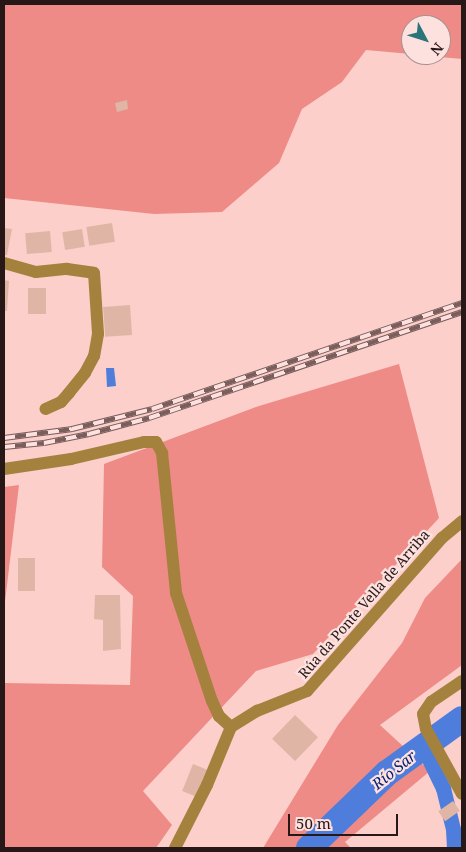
<!DOCTYPE html>
<html>
<head>
<meta charset="utf-8">
<style>
  body { margin:0 }
  #map { position:relative; width:466px; height:852px; overflow:hidden; background:#fccfcb; font-family:"Noto Serif",serif }
  div>[style] { position:absolute }
  .green>* { inset:0; background:#ef8b86 }
  .water>* { inset:0; background:#4f7ddb }
  .canal>* { height:15px; margin:-7.5px; padding:0 7.5px; transform-origin:7.5px; border-radius:7.5px; background:#4f7ddb }
  .river>* { height:26px; margin:-13px; padding:0 13px; transform-origin:13px; border-radius:13px; background:#4f7ddb }
  .building>* { inset:0; background:#dfb6a6; transform-origin:0 0 }
  .minor>* { height:12px; margin:-6px; padding:0 6px; transform-origin:6px; border-radius:6px; background:#a4823e }
  .rail>* { height:5.5px; margin-top:-2.75px; transform-origin:0; background:repeating-linear-gradient(90deg,#fde1df 0 11px,#795e5c 0 22px); box-sizing:border-box; border-block:1px solid #795e5c }
  span { translate:-50% -50%; white-space:nowrap; text-align:center; line-height:1.15; -webkit-text-stroke:4.5px #fde1df; paint-order:stroke }
  .street-label { font-size:14px; color:#271716 }
  .water-label { font-size:15px; color:#001e71; font-style:italic }
  .frame { position:absolute; inset:0; border:5px solid #271716; pointer-events:none }
  .north { position:absolute; left:401px; top:15px; width:50px; height:50px; box-sizing:border-box; background:#fde1df; border:1px solid #a7908f; border-radius:50%; rotate:130deg; font-size:14px; font-weight:700; line-height:20px; text-align:center; color:#271716 }
  .north::after { content:''; display:block; margin:auto; width:18px; height:22px; background:#2a747a; clip-path:polygon(50% 0,100% 100%,50% 72%,0 100%) }
  .scale { position:absolute; left:288px; top:814px; width:110px; height:22px; box-sizing:border-box; border:2px solid #271716; border-top:0; padding-left:6px; font-size:15px; line-height:18px; white-space:nowrap; color:#271716; -webkit-text-stroke:4px #fde1df; paint-order:stroke }
</style>
</head>
<body>
<div id="map">
  <div class="green">
    <i style="clip-path:polygon(4px 4px,462px 4px,462px 59px,418px 55px,441px 55px,441px 25px,411px 25px,411px 54px,366px 50px,342px 82px,302px 109px,279px 163px,222px 212px,154px 214px,4px 198px)"></i>
    <i style="clip-path:polygon(399px 364px,439px 518px,313px 654px,256px 671px,143px 791px,172px 825px,156px 848px,4px 848px,4px 683px,130px 685px,133px 596px,102px 567px,104px 464px,259px 406px)"></i>
    <i style="clip-path:polygon(19px 485px,4px 610px,4px 487px)"></i>
    <i style="clip-path:polygon(462px 559px,462px 665px,380px 725px,430px 771px,345px 842px,351px 848px,263px 848px,338px 725px,402px 643px,425px 598px)"></i>
  </div>
  <div class="water">
    <i style="clip-path:polygon(106px 368px,114px 368px,116px 386px,107px 387px)"></i>
  </div>
  <div class="canal">
    <i style="left:423px;top:747px;width:46px;rotate:64deg"></i>
    <i style="left:443px;top:788px;width:42px;rotate:76.3deg"></i>
    <i style="left:453px;top:829px;width:19px;rotate:87deg"></i>
  </div>
  <div class="river">
    <i style="left:309px;top:848px;width:108px;rotate:-43.9deg"></i>
    <i style="left:387px;top:773px;width:92px;rotate:-35.8deg"></i>
  </div>
  <div class="building">
    <i style="clip-path:polygon(127px 100px,128px 109px,117px 112px,115px 103px)"></i>
    <i style="left:112px;top:223px;width:19px;height:26px;rotate:81deg"></i>
    <i style="clip-path:polygon(4px 228px,12px 229px,7px 255px,4px 255px)"></i>
    <i style="left:82px;top:229px;width:18px;height:20px;rotate:81deg"></i>
    <i style="left:50px;top:231px;width:21px;height:25px;rotate:85deg"></i>
    <i style="clip-path:polygon(4px 280px,9px 281px,7px 311px,4px 311px)"></i>
    <i style="left:28px;top:288px;width:18px;height:26px"></i>
    <i style="left:130px;top:305px;width:30px;height:27px;rotate:86deg"></i>
    <i style="left:18px;top:558px;width:17px;height:33px"></i>
    <i style="clip-path:polygon(95px 595px,120px 595px,121px 649px,103px 651px,103px 620px,94px 619px)"></i>
    <i style="left:295px;top:715px;width:32px;height:33px;rotate:44deg"></i>
    <i style="left:193px;top:764px;width:16px;height:29px;rotate:22deg"></i>
    <i style="left:453px;top:801px;width:12px;height:18px;rotate:55deg"></i>
  </div>
  <div class="minor">
    <i style="left:4px;top:263px;width:33px;rotate:16deg"></i>
    <i style="left:36px;top:272px;width:31px;rotate:-6deg"></i>
    <i style="left:67px;top:269px;width:27px;rotate:8deg"></i>
    <i style="left:94px;top:273px;width:61px;rotate:86.2deg"></i>
    <i style="left:98px;top:334px;width:22px;rotate:100deg"></i>
    <i style="left:94px;top:356px;width:19px;rotate:118deg"></i>
    <i style="left:85px;top:373px;width:26px;rotate:129deg"></i>
    <i style="left:69px;top:393px;width:12px;rotate:132deg"></i>
    <i style="left:61px;top:402px;width:17px;rotate:156deg"></i>
    <i style="left:4px;top:469px;width:68px;rotate:-8.5deg"></i>
    <i style="left:71px;top:459px;width:75px;rotate:-13.1deg"></i>
    <i style="left:144px;top:442px;width:12px"></i>
    <i style="left:156px;top:442px;width:13px;rotate:61deg"></i>
    <i style="left:162px;top:453px;width:19px;rotate:84deg"></i>
    <i style="left:164px;top:472px;width:122px;rotate:84.3deg"></i>
    <i style="left:176px;top:593px;width:114px;rotate:71.6deg"></i>
    <i style="left:212px;top:701px;width:17px;rotate:65deg"></i>
    <i style="left:219px;top:716px;width:16px;rotate:43deg"></i>
    <i style="left:462px;top:681px;width:37px;rotate:146deg"></i>
    <i style="left:431px;top:702px;width:14px;rotate:124deg"></i>
    <i style="left:423px;top:714px;width:15px;rotate:79deg"></i>
    <i style="left:426px;top:729px;width:74px;rotate:61deg"></i>
    <i style="left:175px;top:848px;width:71px;rotate:-63.1deg"></i>
    <i style="left:207px;top:785px;width:63px;rotate:-67.5deg"></i>
    <i style="left:231px;top:727px;width:31px;rotate:-32deg"></i>
    <i style="left:257px;top:711px;width:54px;rotate:-21.8deg"></i>
    <i style="left:307px;top:691px;width:204px;rotate:-48.6deg"></i>
    <i style="left:442px;top:538px;width:26px;rotate:-40deg"></i>
  </div>
  <div class="rail">
    <i style="left:4px;top:438px;width:69px;rotate:-7.5deg"></i>
    <i style="left:72px;top:429px;width:82px;rotate:-14deg"></i>
    <i style="left:152px;top:409px;width:328px;rotate:-18.9deg"></i>
    <i style="left:4px;top:447px;width:40px;rotate:-5.7deg"></i>
    <i style="left:44px;top:443px;width:46px;rotate:-11.3deg"></i>
    <i style="left:89px;top:434px;width:62px;rotate:-14.9deg"></i>
    <i style="left:149px;top:418px;width:330px;rotate:-18.7deg"></i>
  </div>
  <div class="street-label">
    <span style="left:364px;top:604px;rotate:-49deg">Rúa da Ponte Vella de Arriba</span>
  </div>
  <div class="water-label">
    <span style="left:394px;top:770px;rotate:-39deg">Río Sar</span>
  </div>
  <div class="frame"></div>
  <div class="north">N</div>
  <div class="scale">50 m</div>
</div>
</body>
</html>
